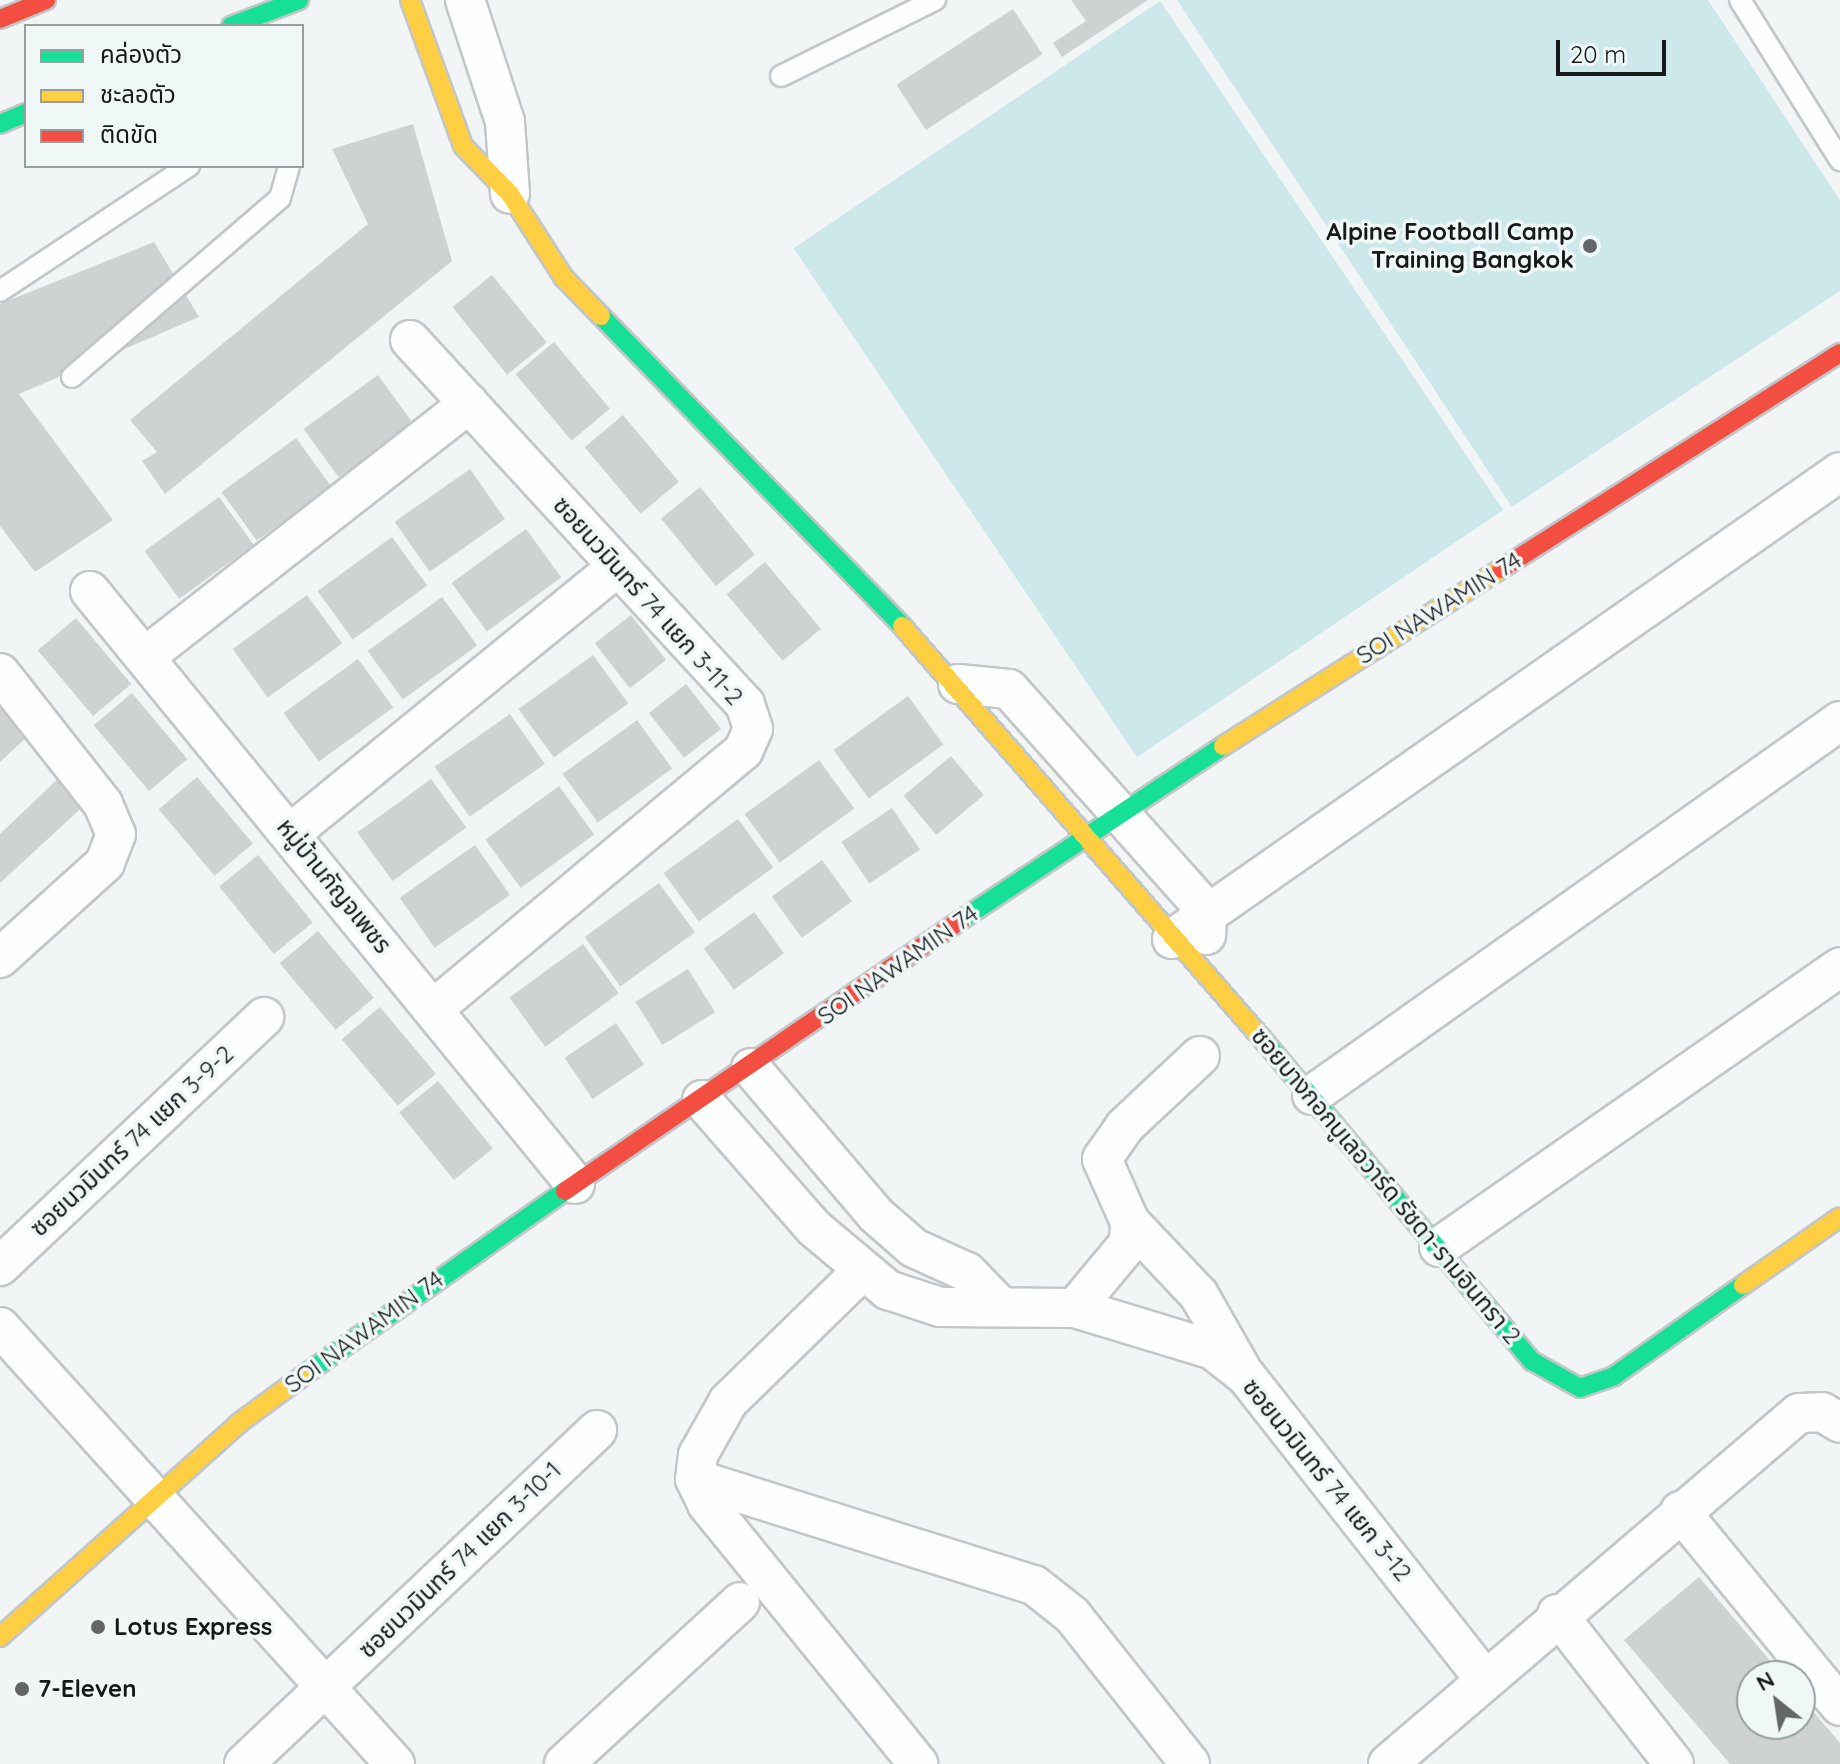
<!DOCTYPE html>
<html>
<head>
<meta charset="utf-8">
<style>
  body { margin:0 }
  #map { position:relative; width:1840px; height:1764px; overflow:hidden; background:#f1f5f5; font-family:Quicksand,"Noto Sans Thai",sans-serif }
  div>[style] { position:absolute }
  .green>* { inset:0; background:#cce8eb; transform-origin:0 0 }
  .building>* { inset:0; background:#cfd2d2; transform-origin:0 0 }
  .roads { filter:drop-shadow(2px 0 #c3c6c6) drop-shadow(-2px 0 #c3c6c6) drop-shadow(0 2px #c3c6c6) drop-shadow(0 -2px #c3c6c6) }
  .lane>* { height:20px; margin:-10px; padding:0 10px; transform-origin:10px; border-radius:10px; background:#fdfefe }
  .street>* { height:38px; margin:-19px; padding:0 19px; transform-origin:19px; border-radius:19px; background:#fdfefe }
  .fast>* { height:18px; margin:-9px; padding:0 9px; transform-origin:9px; border-radius:9px; background:#16e098 }
  .slow>* { height:18px; margin:-9px; padding:0 9px; transform-origin:9px; border-radius:9px; background:#ffcf43 }
  .jam>* { height:18px; margin:-9px; padding:0 9px; transform-origin:9px; border-radius:9px; background:#f24e42 }
  .dots>* { width:22px; height:22px; translate:-50% -50%; box-sizing:border-box; border:4px solid #eff7f7; border-radius:50% }
  span { translate:-50% -50%; white-space:nowrap; text-align:center; line-height:1.15; -webkit-text-stroke:7px #eff7f7; paint-order:stroke }
  .poi-label { font-size:24px; color:#161819; font-weight:700 }
  .right { translate:-100% -50%; text-align:right }
  .left { translate:0 -50%; text-align:left }
  .street-label { font-size:24px; color:#161819 }
  .legend { position:absolute; left:24px; top:24px; width:280px; height:144px; box-sizing:border-box; background:#eff7f7; border:2px solid #989e9e; margin:0; padding:10px 14px; list-style:none; font-size:24px; color:#161819 }
  .legend li { display:flex; align-items:center; gap:16px; height:40px }
  .legend b { width:40px; border:2px solid #989e9e }
  .north { position:absolute; left:1736px; top:1660px; width:80px; height:80px; box-sizing:border-box; background:#eff7f7; border:2px solid #989e9e; border-radius:50%; rotate:330deg; font-size:22px; font-weight:700; line-height:32px; text-align:center; color:#161819 }
  .north::after { content:''; display:block; margin:auto; width:28px; height:36px; background:#636566; clip-path:polygon(50% 0,100% 100%,50% 72%,0 100%) }
  .scale { position:absolute; left:1556px; top:40px; width:110px; height:36px; box-sizing:border-box; border:4px solid #161819; border-top:0; padding-left:10px; font-size:24px; line-height:28px; white-space:nowrap; color:#161819; -webkit-text-stroke:6px #eff7f7; paint-order:stroke }
</style>
</head>
<body>
<div id="map">
  <div class="green">
    <i style="clip-path:polygon(1177px 0,1708px 0,1840px 200px,1840px 291px,1512px 507px)"></i>
    <i style="left:1160px;top:1px;width:614px;height:442px;rotate:56deg"></i>
  </div>
  <div class="building">
    <i style="clip-path:polygon(1071px 0,1148px 0,1062px 57px,1053px 43px,1086px 21px)"></i>
    <i style="left:1013px;top:9px;width:54px;height:139px;rotate:57deg"></i>
    <i style="clip-path:polygon(413px 124px,452px 261px,165px 494px,142px 461px,157px 452px,130px 420px,368px 224px,332px 149px)"></i>
    <i style="clip-path:polygon(154px 242px,199px 317px,19px 394px,113px 520px,35px 572px,0 526px,0 304px)"></i>
    <i style="left:492px;top:275px;width:87px;height:51px;rotate:51deg"></i>
    <i style="left:554px;top:342px;width:87px;height:50px;rotate:50deg"></i>
    <i style="left:378px;top:375px;width:60px;height:92px;rotate:54deg"></i>
    <i style="left:623px;top:415px;width:87px;height:50px;rotate:50deg"></i>
    <i style="left:296px;top:438px;width:60px;height:92px;rotate:54deg"></i>
    <i style="left:470px;top:469px;width:61px;height:92px;rotate:55deg"></i>
    <i style="left:700px;top:487px;width:87px;height:50px;rotate:51deg"></i>
    <i style="left:219px;top:497px;width:59px;height:92px;rotate:54deg"></i>
    <i style="left:526px;top:529px;width:60px;height:92px;rotate:54deg"></i>
    <i style="left:392px;top:537px;width:60px;height:92px;rotate:54deg"></i>
    <i style="left:765px;top:562px;width:87px;height:50px;rotate:50deg"></i>
    <i style="left:307px;top:595px;width:60px;height:92px;rotate:54deg"></i>
    <i style="left:442px;top:597px;width:60px;height:92px;rotate:54deg"></i>
    <i style="left:631px;top:615px;width:57px;height:46px;rotate:52deg"></i>
    <i style="left:76px;top:618px;width:86px;height:50px;rotate:50deg"></i>
    <i style="left:593px;top:655px;width:60px;height:92px;rotate:54deg"></i>
    <i style="left:358px;top:659px;width:60px;height:92px;rotate:54deg"></i>
    <i style="left:686px;top:684px;width:57px;height:47px;rotate:52deg"></i>
    <i style="left:132px;top:693px;width:86px;height:50px;rotate:50deg"></i>
    <i style="left:908px;top:696px;width:60px;height:92px;rotate:54deg"></i>
    <i style="clip-path:polygon(4px 706px,28px 736px,0 762px,0 710px)"></i>
    <i style="left:510px;top:714px;width:61px;height:92px;rotate:55deg"></i>
    <i style="left:637px;top:720px;width:60px;height:92px;rotate:54deg"></i>
    <i style="left:951px;top:756px;width:51px;height:62px;rotate:50deg"></i>
    <i style="left:819px;top:760px;width:60px;height:92px;rotate:54deg"></i>
    <i style="clip-path:polygon(64px 773px,88px 802px,0 883px,0 834px)"></i>
    <i style="left:197px;top:777px;width:87px;height:50px;rotate:50deg"></i>
    <i style="left:431px;top:779px;width:60px;height:91px;rotate:54deg"></i>
    <i style="left:559px;top:786px;width:60px;height:91px;rotate:54deg"></i>
    <i style="left:892px;top:808px;width:50px;height:61px;rotate:56deg"></i>
    <i style="left:738px;top:819px;width:60px;height:92px;rotate:54deg"></i>
    <i style="left:475px;top:845px;width:61px;height:92px;rotate:55deg"></i>
    <i style="left:258px;top:855px;width:87px;height:50px;rotate:51deg"></i>
    <i style="left:822px;top:860px;width:51px;height:62px;rotate:54deg"></i>
    <i style="left:659px;top:883px;width:61px;height:92px;rotate:54deg"></i>
    <i style="left:754px;top:912px;width:51px;height:62px;rotate:54deg"></i>
    <i style="left:318px;top:931px;width:87px;height:50px;rotate:50deg"></i>
    <i style="left:583px;top:944px;width:61px;height:91px;rotate:54deg"></i>
    <i style="left:688px;top:969px;width:51px;height:62px;rotate:58deg"></i>
    <i style="left:380px;top:1007px;width:87px;height:50px;rotate:50deg"></i>
    <i style="left:616px;top:1023px;width:50px;height:62px;rotate:56deg"></i>
    <i style="left:438px;top:1081px;width:87px;height:50px;rotate:51deg"></i>
    <i style="clip-path:polygon(1699px 1577px,1783px 1676px,1752px 1676px,1752px 1724px,1800px 1724px,1800px 1696px,1840px 1743px,1840px 1764px,1730px 1764px,1624px 1640px)"></i>
  </div>
  <div class="roads">
    <div class="lane">
      <i style="left:1740px;top:0;width:189px;rotate:58deg"></i>
      <i style="left:781px;top:76px;width:172px;rotate:-26.3deg"></i>
      <i style="left:0;top:291px;width:227px;rotate:-33.5deg"></i>
      <i style="left:72px;top:377px;width:274px;rotate:-40.7deg"></i>
      <i style="left:280px;top:198px;width:33px;rotate:-74deg"></i>
    </div>
    <div class="street">
      <i style="left:465px;top:0;width:128px;rotate:71.8deg"></i>
      <i style="left:505px;top:122px;width:72px;rotate:86deg"></i>
      <i style="left:410px;top:340px;width:495px;rotate:47.4deg"></i>
      <i style="left:745px;top:704px;width:26px;rotate:72deg"></i>
      <i style="left:753px;top:729px;width:24px;rotate:114deg"></i>
      <i style="left:743px;top:751px;width:402px;rotate:140.2deg"></i>
      <i style="left:90px;top:591px;width:766px;rotate:50.72deg"></i>
      <i style="left:146px;top:656px;width:410px;rotate:-38deg"></i>
      <i style="left:0;top:673px;width:167px;rotate:51.8deg"></i>
      <i style="left:103px;top:804px;width:33px;rotate:67deg"></i>
      <i style="left:116px;top:834px;width:31px;rotate:111deg"></i>
      <i style="left:105px;top:863px;width:142px;rotate:137.9deg"></i>
      <i style="left:958px;top:684px;width:51px;rotate:5.6deg"></i>
      <i style="left:1009px;top:689px;width:297px;rotate:48.3deg"></i>
      <i style="left:1207px;top:911px;width:24px;rotate:92deg"></i>
      <i style="left:291px;top:833px;width:419px;rotate:-39.2deg"></i>
      <i style="left:1172px;top:939px;width:815px;rotate:-34.96deg"></i>
      <i style="left:751px;top:1068px;width:193px;rotate:49.6deg"></i>
      <i style="left:876px;top:1215px;width:50px;rotate:41deg"></i>
      <i style="left:914px;top:1248px;width:58px;rotate:24.4deg"></i>
      <i style="left:967px;top:1272px;width:45px;rotate:45.9deg"></i>
      <i style="left:1312px;top:1095px;width:647px;rotate:-35.31deg"></i>
      <i style="left:702px;top:1100px;width:170px;rotate:48.8deg"></i>
      <i style="left:814px;top:1228px;width:97px;rotate:40deg"></i>
      <i style="left:888px;top:1290px;width:55px;rotate:18.1deg"></i>
      <i style="left:940px;top:1307px;width:135px;rotate:0.4deg"></i>
      <i style="left:1075px;top:1308px;width:144px;rotate:16.9deg"></i>
      <i style="left:1213px;top:1350px;width:42px;rotate:38.2deg"></i>
      <i style="left:1246px;top:1376px;width:385px;rotate:51.8deg"></i>
      <i style="left:1130px;top:1222px;width:100px;rotate:46.6deg"></i>
      <i style="left:1199px;top:1295px;width:83px;rotate:60.3deg"></i>
      <i style="left:1439px;top:1247px;width:489px;rotate:-34.9deg"></i>
      <i style="left:0;top:1266px;width:363px;rotate:-43.3deg"></i>
      <i style="left:860px;top:1273px;width:185px;rotate:135.7deg"></i>
      <i style="left:728px;top:1402px;width:61px;rotate:119.5deg"></i>
      <i style="left:698px;top:1455px;width:24px;rotate:97deg"></i>
      <i style="left:695px;top:1479px;width:28px;rotate:64deg"></i>
      <i style="left:707px;top:1504px;width:335px;rotate:50.9deg"></i>
      <i style="left:1075px;top:1308px;width:85px;rotate:-50.3deg"></i>
      <i style="left:1129px;top:1243px;width:21px;rotate:-87deg"></i>
      <i style="left:1130px;top:1222px;width:69px;rotate:-114deg"></i>
      <i style="left:1102px;top:1159px;width:39px;rotate:-55deg"></i>
      <i style="left:1124px;top:1127px;width:104px;rotate:-43.1deg"></i>
      <i style="left:0;top:1327px;width:589px;rotate:47.89deg"></i>
      <i style="left:695px;top:1479px;width:355px;rotate:17.4deg"></i>
      <i style="left:1034px;top:1585px;width:48px;rotate:38.3deg"></i>
      <i style="left:1072px;top:1615px;width:190px;rotate:51.6deg"></i>
      <i style="left:1680px;top:1511px;width:252px;rotate:50.6deg"></i>
      <i style="left:1557px;top:1614px;width:190px;rotate:52deg"></i>
      <i style="left:244px;top:1764px;width:486px;rotate:-43.4deg"></i>
      <i style="left:564px;top:1764px;width:239px;rotate:-42.6deg"></i>
      <i style="left:1388px;top:1764px;width:540px;rotate:-40.5deg"></i>
      <i style="left:1799px;top:1413px;width:23px;rotate:-2deg"></i>
      <i style="left:1822px;top:1412px;width:21px;rotate:31deg"></i>
    </div>
    <div class="fast">
      <i style="left:231px;top:26px;width:73px;rotate:-20.9deg"></i>
      <i style="left:0;top:124px;width:28px;rotate:-23deg"></i>
      <i style="left:601px;top:316px;width:432px;rotate:45.8deg"></i>
      <i style="left:961px;top:920px;width:315px;rotate:-33.6deg"></i>
      <i style="left:1265px;top:1042px;width:416px;rotate:50.1deg"></i>
      <i style="left:1532px;top:1361px;width:55px;rotate:29.4deg"></i>
      <i style="left:1580px;top:1388px;width:36px;rotate:-19deg"></i>
      <i style="left:1614px;top:1376px;width:158px;rotate:-35.2deg"></i>
      <i style="left:307px;top:1373px;width:316px;rotate:-35.2deg"></i>
    </div>
    <div class="slow">
      <i style="left:410px;top:0;width:155px;rotate:70deg"></i>
      <i style="left:463px;top:146px;width:67px;rotate:45.6deg"></i>
      <i style="left:510px;top:194px;width:100px;rotate:57.3deg"></i>
      <i style="left:564px;top:278px;width:53px;rotate:45.8deg"></i>
      <i style="left:902px;top:626px;width:552px;rotate:48.89deg"></i>
      <i style="left:1223px;top:746px;width:330px;rotate:-32.5deg"></i>
      <i style="left:1743px;top:1285px;width:118px;rotate:-35deg"></i>
      <i style="left:0;top:1637px;width:321px;rotate:-41.8deg"></i>
      <i style="left:239px;top:1423px;width:84px;rotate:-36.3deg"></i>
    </div>
    <div class="jam">
      <i style="left:0;top:19px;width:50px;rotate:-22.4deg"></i>
      <i style="left:1501px;top:569px;width:402px;rotate:-32.5deg"></i>
      <i style="left:565px;top:1191px;width:480px;rotate:-34.4deg"></i>
    </div>
  </div>
  <div class="dots">
    <i style="left:1590px;top:246px;background:#636566"></i>
    <i style="left:98px;top:1627px;background:#636566"></i>
    <i style="left:22px;top:1689px;background:#636566"></i>
  </div>
  <div class="poi-label">
    <span class="right" style="left:1574px;top:246px">Alpine Football Camp<br>Training Bangkok</span>
    <span class="left" style="left:114px;top:1627px">Lotus Express</span>
    <span class="left" style="left:38px;top:1689px">7-Eleven</span>
  </div>
  <div class="street-label">
    <span style="left:648px;top:601px;rotate:48deg">ซอยนวมินทร์ 74 แยก 3-11-2</span>
    <span style="left:1439px;top:608px;rotate:-32deg">SOI NAWAMIN 74</span>
    <span style="left:334px;top:886px;rotate:51deg">หมู่บ้านกัญจเพชร</span>
    <span style="left:898px;top:965px;rotate:-35deg">SOI NAWAMIN 74</span>
    <span style="left:132px;top:1141px;rotate:-43deg">ซอยนวมินทร์ 74 แยก 3-9-2</span>
    <span style="left:1386px;top:1186px;rotate:50deg">ซอยบางกอกบูเลอวาร์ด รัชดา-รามอินทรา 2</span>
    <span style="left:364px;top:1332px;rotate:-36deg">SOI NAWAMIN 74</span>
    <span style="left:1327px;top:1480px;rotate:51deg">ซอยนวมินทร์ 74 แยก 3-12</span>
    <span style="left:460px;top:1560px;rotate:-44deg">ซอยนวมินทร์ 74 แยก 3-10-1</span>
  </div>
  <ul class="legend">
  <li><b style="height:10px;background:#16e098"></b>คล่องตัว</li>
  <li><b style="height:10px;background:#ffcf43"></b>ชะลอตัว</li>
  <li><b style="height:10px;background:#f24e42"></b>ติดขัด</li>
  </ul>
  <div class="north">N</div>
  <div class="scale">20 m</div>
</div>
</body>
</html>
